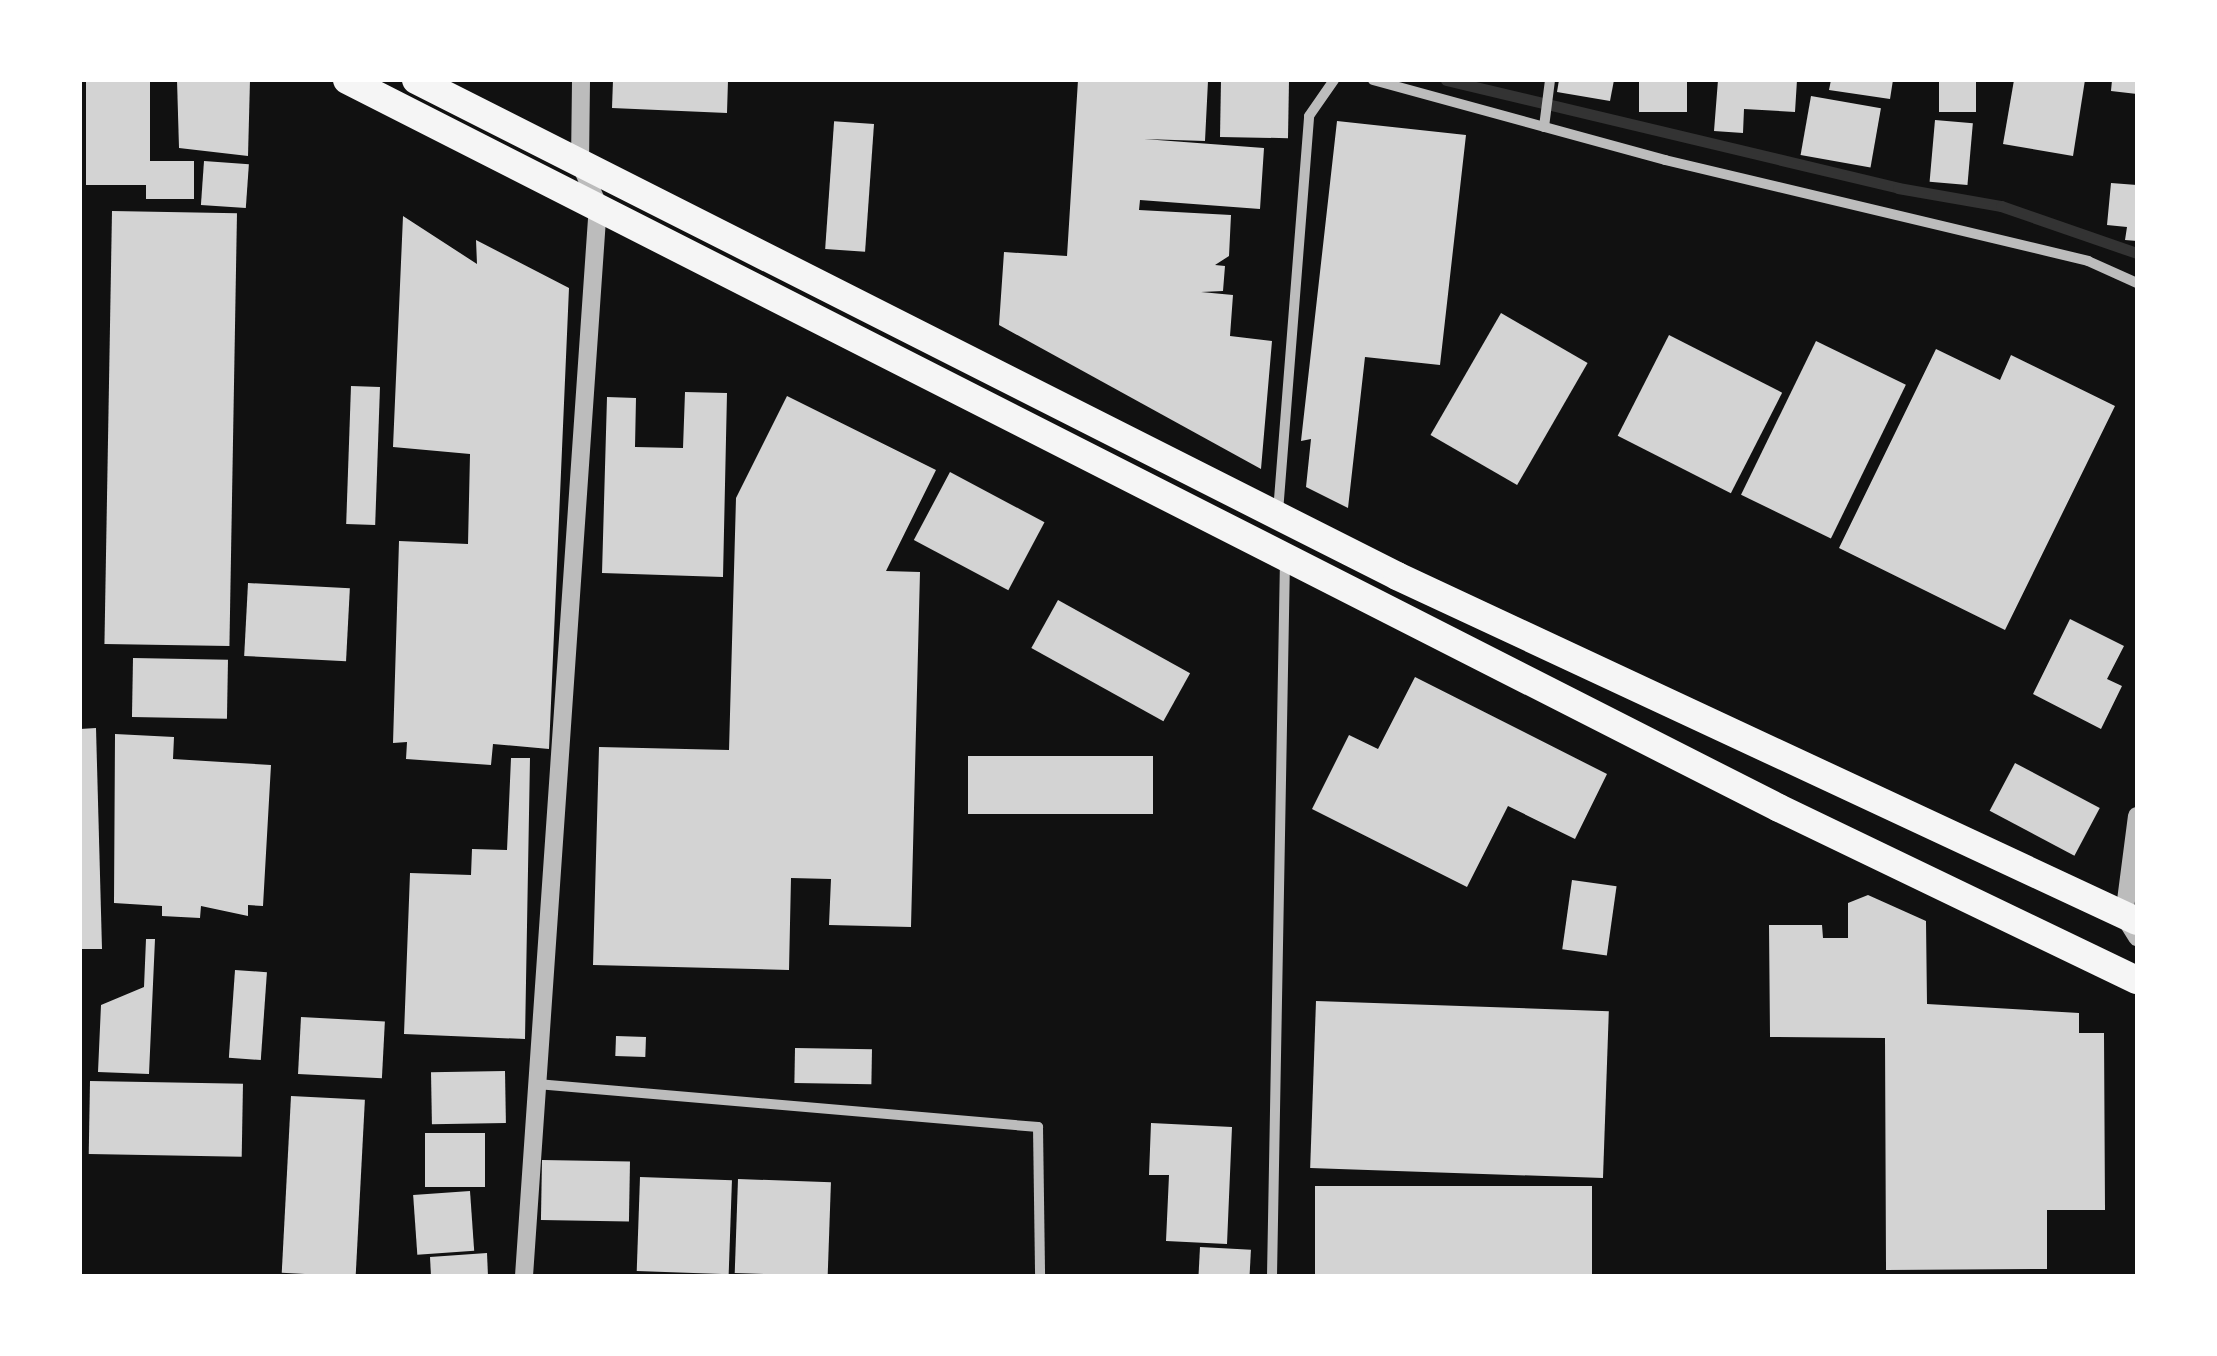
<!DOCTYPE html>
<html>
<head>
<meta charset="utf-8">
<style>
  body { margin:0 }
  #map { position:relative; width:2217px; height:1356px; overflow:hidden; background:#111; font-family:"Libre Baskerville",serif }
  div>[style] { position:absolute }
  .stream>* { height:11px; margin:-5.5px; padding:0 5.5px; transform-origin:5.5px; border-radius:5.5px; background:#333 }
  .building>* { inset:0; background:#d3d3d3; transform-origin:0 0 }
  .minor>* { height:10px; margin:-5px; padding:0 5px; transform-origin:5px; border-radius:5px; background:#bcbcbc }
  .tertiary>* { height:18px; margin:-9px; padding:0 9px; transform-origin:9px; border-radius:9px; background:#bcbcbc }
  .trunk>* { height:28px; margin:-14px; padding:0 14px; transform-origin:14px; border-radius:14px; background:#f5f5f5 }
  span { translate:-50% -50%; white-space:nowrap; text-align:center; line-height:1.15; -webkit-text-stroke:10px #fff; paint-order:stroke }
  .frame { position:absolute; inset:0; border:82px solid #fff; pointer-events:none }
</style>
</head>
<body>
<div id="map">
  <div class="stream">
    <i style="left:1446px;top:80px;width:465px;rotate:13.4deg"></i>
    <i style="left:1898px;top:188px;width:105px;rotate:9.9deg"></i>
    <i style="left:2001px;top:206px;width:144px;rotate:19.1deg"></i>
  </div>
  <div class="building">
    <i style="left:86px;top:80px;width:64px;height:105px"></i>
    <i style="clip-path:polygon(177px 80px,250px 80px,248px 156px,179px 148px)"></i>
    <i style="clip-path:polygon(613px 80px,728px 80px,727px 113px,612px 108px)"></i>
    <i style="clip-path:polygon(1078px 80px,1208px 81px,1205px 141px,1144px 139px,1264px 148px,1260px 209px,1140px 200px,1139px 210px,1231px 215px,1229px 256px,1215px 265px,1225px 266px,1223px 291px,1201px 292px,1233px 295px,1230px 336px,1272px 341px,1261px 469px,999px 325px,1004px 252px,1067px 256px)"></i>
    <i style="left:1221px;top:80px;width:68px;height:57px;rotate:1deg"></i>
    <i style="clip-path:polygon(1559px 80px,1614px 80px,1610px 101px,1557px 92px)"></i>
    <i style="left:1639px;top:80px;width:48px;height:32px"></i>
    <i style="clip-path:polygon(1718px 80px,1797px 80px,1795px 112px,1744px 109px,1743px 133px,1714px 131px)"></i>
    <i style="clip-path:polygon(1831px 80px,1893px 80px,1890px 99px,1829px 90px)"></i>
    <i style="left:1939px;top:80px;width:37px;height:32px"></i>
    <i style="clip-path:polygon(2014px 80px,2085px 80px,2073px 156px,2003px 144px)"></i>
    <i style="clip-path:polygon(2112px 80px,2137px 80px,2137px 94px,2111px 91px)"></i>
    <i style="left:1811px;top:96px;width:71px;height:60px;rotate:10deg"></i>
    <i style="left:1935px;top:120px;width:38px;height:62px;rotate:5deg"></i>
    <i style="clip-path:polygon(1337px 121px,1466px 135px,1440px 365px,1365px 357px,1348px 508px,1306px 487px,1311px 439px,1301px 441px)"></i>
    <i style="left:874px;top:124px;width:128px;height:40px;rotate:94deg"></i>
    <i style="left:146px;top:161px;width:48px;height:38px"></i>
    <i style="left:204px;top:161px;width:45px;height:44px;rotate:4deg"></i>
    <i style="clip-path:polygon(2111px 183px,2137px 185px,2137px 241px,2125px 240px,2127px 227px,2107px 225px)"></i>
    <i style="left:112px;top:211px;width:125px;height:433px;rotate:1deg"></i>
    <i style="clip-path:polygon(403px 216px,477px 264px,476px 240px,569px 288px,549px 749px,493px 744px,491px 765px,406px 759px,407px 742px,393px 743px,399px 541px,468px 544px,470px 454px,393px 447px)"></i>
    <i style="left:1501px;top:313px;width:100px;height:141px;rotate:30deg"></i>
    <i style="left:1669px;top:335px;width:127px;height:113px;rotate:27deg"></i>
    <i style="left:1816px;top:341px;width:100px;height:171px;rotate:26deg"></i>
    <i style="clip-path:polygon(1936px 349px,2000px 380px,2011px 355px,2115px 406px,2005px 630px,1839px 548px)"></i>
    <i style="left:351px;top:386px;width:29px;height:138px;rotate:2deg"></i>
    <i style="clip-path:polygon(685px 392px,727px 393px,723px 577px,602px 573px,607px 397px,636px 398px,635px 447px,683px 448px)"></i>
    <i style="clip-path:polygon(787px 396px,936px 470px,886px 571px,920px 572px,911px 927px,829px 925px,831px 879px,791px 878px,789px 970px,593px 965px,599px 747px,729px 750px,736px 498px)"></i>
    <i style="left:950px;top:472px;width:107px;height:77px;rotate:28deg"></i>
    <i style="left:248px;top:583px;width:102px;height:73px;rotate:3deg"></i>
    <i style="left:1058px;top:600px;width:151px;height:55px;rotate:29deg"></i>
    <i style="clip-path:polygon(2070px 619px,2124px 646px,2107px 679px,2122px 686px,2101px 729px,2033px 694px)"></i>
    <i style="left:133px;top:658px;width:95px;height:59px;rotate:1deg"></i>
    <i style="clip-path:polygon(1415px 677px,1607px 774px,1575px 839px,1508px 806px,1467px 887px,1312px 809px,1349px 735px,1378px 749px)"></i>
    <i style="clip-path:polygon(96px 728px,102px 949px,80px 949px,80px 729px)"></i>
    <i style="clip-path:polygon(115px 734px,174px 737px,173px 759px,271px 765px,263px 906px,248px 905px,248px 916px,201px 906px,200px 918px,162px 916px,162px 906px,114px 903px)"></i>
    <i style="left:968px;top:756px;width:185px;height:58px"></i>
    <i style="clip-path:polygon(511px 758px,530px 758px,525px 1039px,404px 1034px,410px 873px,471px 875px,472px 849px,507px 850px)"></i>
    <i style="left:2015px;top:763px;width:96px;height:54px;rotate:28deg"></i>
    <i style="left:1572px;top:880px;width:45px;height:70px;rotate:8deg"></i>
    <i style="clip-path:polygon(1868px 895px,1926px 921px,1927px 1004px,2079px 1013px,2079px 1033px,2104px 1033px,2105px 1210px,2047px 1210px,2047px 1269px,1886px 1270px,1885px 1038px,1770px 1037px,1769px 925px,1822px 925px,1823px 938px,1848px 938px,1848px 903px)"></i>
    <i style="clip-path:polygon(146px 939px,155px 939px,149px 1074px,98px 1072px,101px 1005px,144px 987px)"></i>
    <i style="left:235px;top:970px;width:32px;height:88px;rotate:4deg"></i>
    <i style="left:1316px;top:1001px;width:293px;height:167px;rotate:2deg"></i>
    <i style="left:301px;top:1017px;width:84px;height:57px;rotate:3deg"></i>
    <i style="left:616px;top:1036px;width:30px;height:20px;rotate:2deg"></i>
    <i style="left:795px;top:1048px;width:77px;height:35px;rotate:1deg"></i>
    <i style="left:505px;top:1071px;width:52px;height:74px;rotate:89deg"></i>
    <i style="left:90px;top:1081px;width:153px;height:73px;rotate:1deg"></i>
    <i style="left:291px;top:1096px;width:74px;height:177px;rotate:3deg"></i>
    <i style="clip-path:polygon(1151px 1123px,1232px 1127px,1227px 1244px,1166px 1241px,1169px 1175px,1149px 1175px)"></i>
    <i style="left:485px;top:1133px;width:54px;height:60px;rotate:90deg"></i>
    <i style="left:542px;top:1160px;width:88px;height:60px;rotate:1deg"></i>
    <i style="left:640px;top:1177px;width:92px;height:94px;rotate:2deg"></i>
    <i style="left:738px;top:1179px;width:93px;height:94px;rotate:2deg"></i>
    <i style="left:1592px;top:1186px;width:90px;height:277px;rotate:90deg"></i>
    <i style="left:470px;top:1191px;width:60px;height:57px;rotate:86deg"></i>
    <i style="left:1200px;top:1247px;width:51px;height:29px;rotate:3deg"></i>
    <i style="clip-path:polygon(487px 1253px,488px 1276px,431px 1276px,430px 1257px)"></i>
  </div>
  <div class="minor">
    <i style="left:1373px;top:80px;width:303px;rotate:15.3deg"></i>
    <i style="left:1665px;top:160px;width:435px;rotate:13.4deg"></i>
    <i style="left:2088px;top:261px;width:54px;rotate:24.2deg"></i>
    <i style="left:1544px;top:127px;width:47px;rotate:-82.7deg"></i>
    <i style="left:1278px;top:512px;width:397px;rotate:-85.5deg"></i>
    <i style="left:1309px;top:116px;width:44px;rotate:-55.2deg"></i>
    <i style="left:537px;top:1084px;width:503px;rotate:4.91deg"></i>
    <i style="left:1038px;top:1127px;width:149px;rotate:89.2deg"></i>
    <i style="left:1272px;top:1276px;width:713px;rotate:-88.96deg"></i>
  </div>
  <div class="tertiary">
    <i style="left:2137px;top:816px;width:101px;rotate:97.4deg"></i>
    <i style="left:2124px;top:916px;width:25px;rotate:58deg"></i>
    <i style="left:524px;top:1276px;width:1074px;rotate:-86.05deg"></i>
    <i style="left:598px;top:205px;width:46px;rotate:-113.2deg"></i>
    <i style="left:580px;top:163px;width:83px;rotate:-89.3deg"></i>
  </div>
  <div class="trunk">
    <i style="left:347px;top:80px;width:1606px;rotate:26.95deg"></i>
    <i style="left:1779px;top:808px;width:397px;rotate:25.7deg"></i>
    <i style="left:416px;top:80px;width:1099px;rotate:26.82deg"></i>
    <i style="left:1397px;top:576px;width:816px;rotate:25deg"></i>
  </div>
  <div class="frame"></div>
</div>
</body>
</html>
